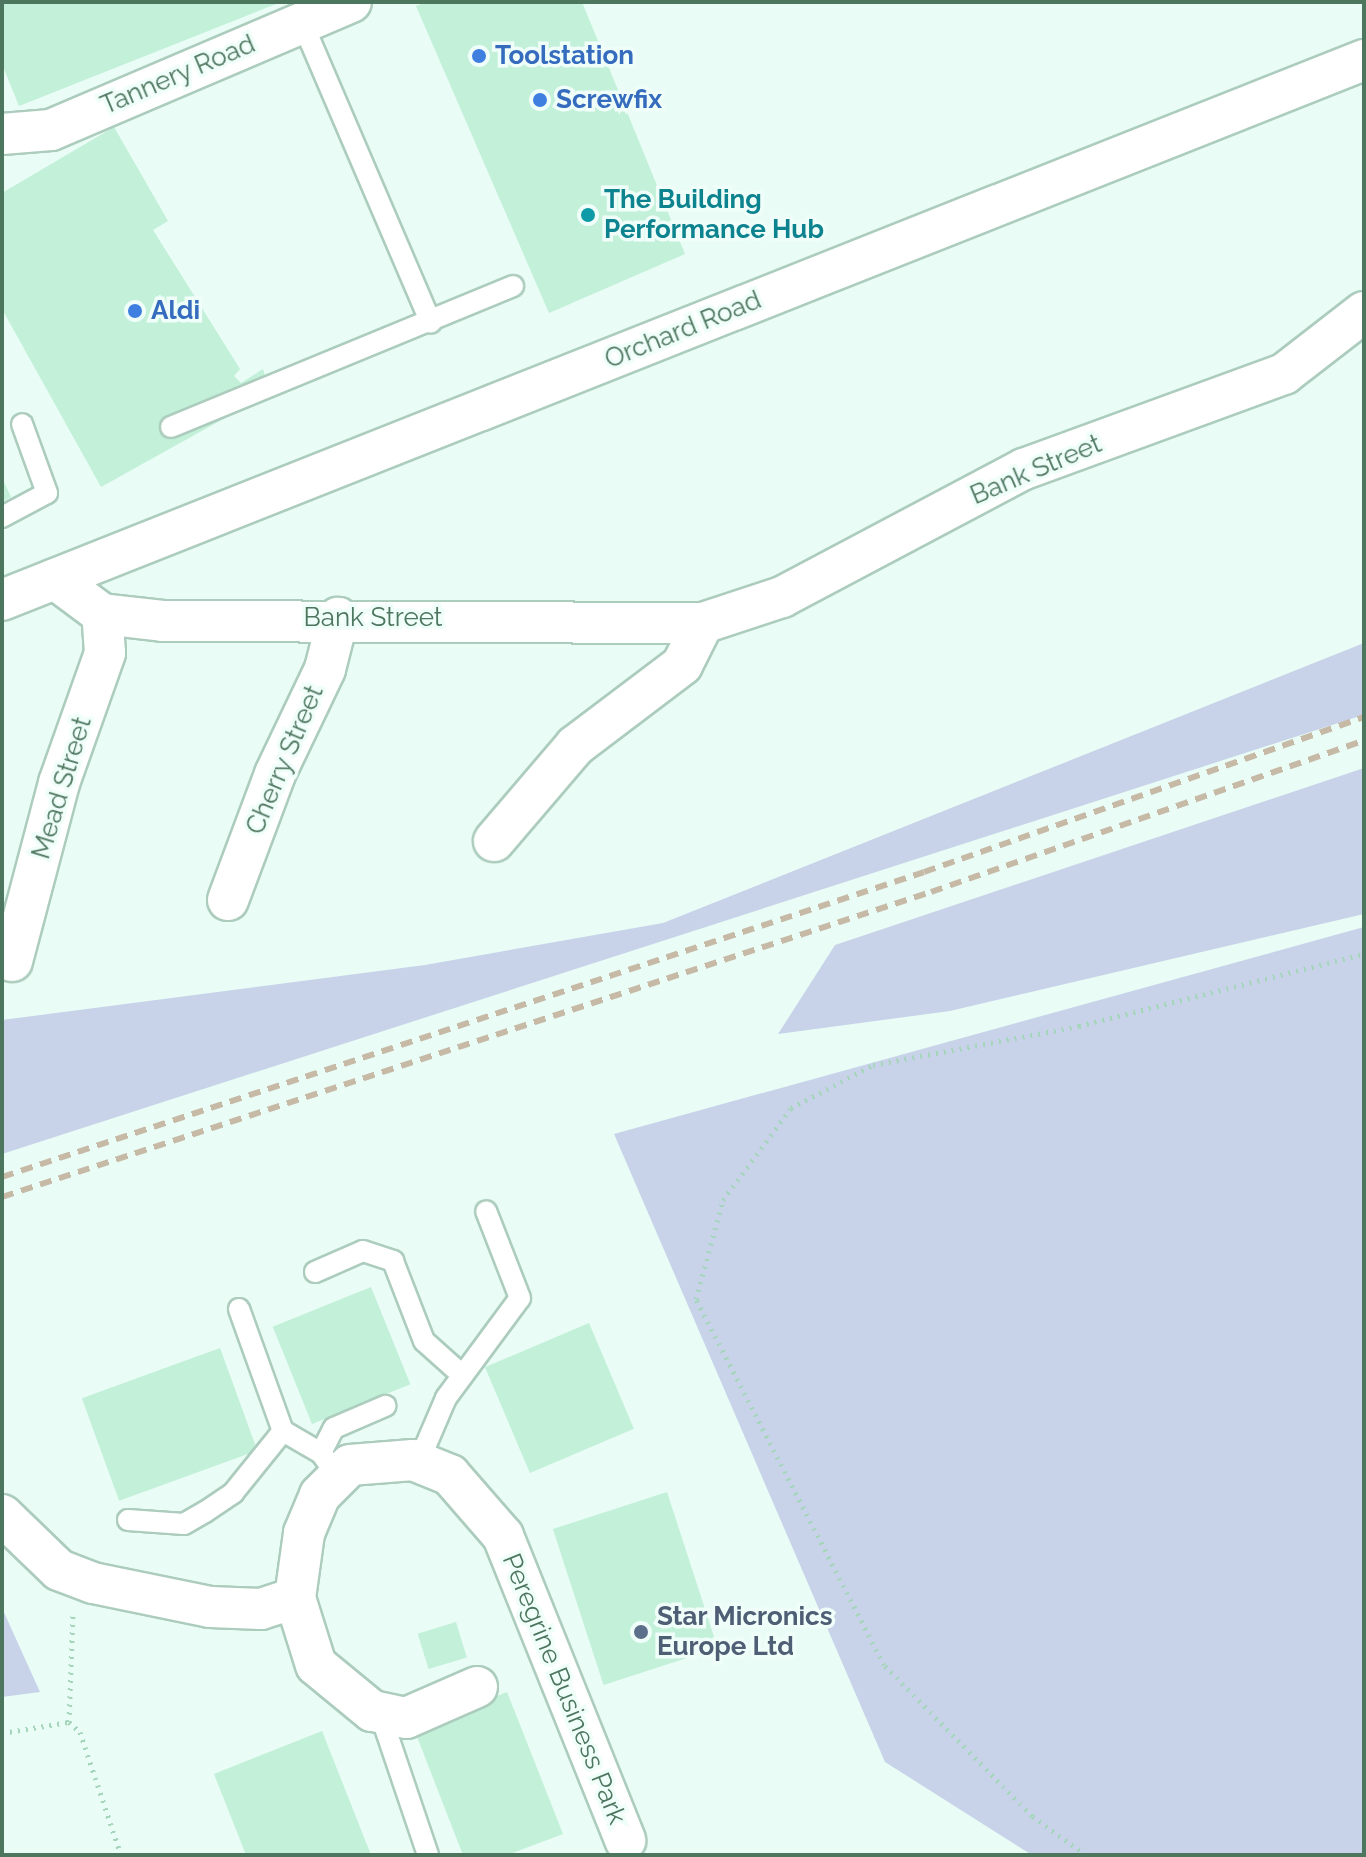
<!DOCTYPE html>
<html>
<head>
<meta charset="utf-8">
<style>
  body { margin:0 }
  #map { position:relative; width:1366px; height:1857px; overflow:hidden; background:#e9fcf6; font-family:Raleway,sans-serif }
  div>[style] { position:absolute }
  .green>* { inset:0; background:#c8d3e9 }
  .building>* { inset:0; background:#c2f0d8; transform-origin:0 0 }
  .path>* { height:5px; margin-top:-2.5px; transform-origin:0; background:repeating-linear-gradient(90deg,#a5d6bc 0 2px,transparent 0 8px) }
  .roads { filter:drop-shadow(2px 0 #acccbd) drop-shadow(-2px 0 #acccbd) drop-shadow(0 2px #acccbd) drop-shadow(0 -2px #acccbd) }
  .lane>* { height:20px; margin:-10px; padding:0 10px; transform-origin:10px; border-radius:10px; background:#fff }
  .street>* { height:40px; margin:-20px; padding:0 20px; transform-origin:20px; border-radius:20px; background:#fff }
  .rail>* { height:6px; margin-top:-3px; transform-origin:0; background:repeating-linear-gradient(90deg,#c6baa7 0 12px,transparent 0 20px) }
  .dots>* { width:22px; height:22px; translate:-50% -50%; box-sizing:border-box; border:4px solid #f0fefa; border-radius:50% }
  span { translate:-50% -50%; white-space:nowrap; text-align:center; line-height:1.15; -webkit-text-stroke:7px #f0fefa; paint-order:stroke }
  .shop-label { font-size:26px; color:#366cbe; font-weight:700 }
  .left { translate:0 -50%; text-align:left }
  .street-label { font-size:26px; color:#4d765f }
  .culture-label { font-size:26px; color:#0d838f; font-weight:700 }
  .service-label { font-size:26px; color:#4e5e75; font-weight:700 }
  .frame { position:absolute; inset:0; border:4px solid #4d765f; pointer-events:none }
</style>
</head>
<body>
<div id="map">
  <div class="green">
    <i style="clip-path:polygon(1364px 643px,1363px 715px,2px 1154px,2px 1020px,425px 965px,663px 923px)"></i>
    <i style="clip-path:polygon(1364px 768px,1364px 914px,950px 1011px,778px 1034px,835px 945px)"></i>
    <i style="clip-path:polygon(1364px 927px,1364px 1855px,1032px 1855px,885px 1762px,614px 1134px)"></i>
    <i style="clip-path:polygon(2px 1608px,40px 1692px,2px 1697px)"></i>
  </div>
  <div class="building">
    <i style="clip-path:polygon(2px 2px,281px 2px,19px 106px,2px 64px)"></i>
    <i style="clip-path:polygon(426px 2px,582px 2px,685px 254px,549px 313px,416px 6px)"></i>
    <i style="clip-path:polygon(114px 127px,168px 221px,153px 230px,240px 369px,234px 376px,241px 383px,263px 369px,270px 393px,101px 487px,2px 309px,2px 193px)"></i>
    <i style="clip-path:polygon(2px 478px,11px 497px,2px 502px)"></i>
    <i style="left:371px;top:1287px;width:105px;height:106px;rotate:68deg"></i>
    <i style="left:589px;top:1323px;width:115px;height:113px;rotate:67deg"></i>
    <i style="left:220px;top:1348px;width:109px;height:147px;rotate:70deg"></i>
    <i style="left:667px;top:1492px;width:164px;height:120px;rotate:72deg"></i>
    <i style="left:456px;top:1622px;width:37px;height:40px;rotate:73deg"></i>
    <i style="clip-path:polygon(507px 1692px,563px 1834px,507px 1855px,463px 1855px,414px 1729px)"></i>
    <i style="clip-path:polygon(322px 1731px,371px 1855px,246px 1855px,214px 1774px)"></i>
  </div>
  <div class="path">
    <i style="left:69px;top:1722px;width:107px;rotate:-87.9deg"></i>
    <i style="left:69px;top:1722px;width:15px;rotate:42deg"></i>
    <i style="left:80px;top:1732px;width:130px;rotate:71.6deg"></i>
    <i style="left:2px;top:1733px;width:68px;rotate:-9.3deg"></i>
    <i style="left:1086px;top:1855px;width:67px;rotate:-144.2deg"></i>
    <i style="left:1032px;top:1816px;width:211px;rotate:-134.4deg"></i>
    <i style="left:884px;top:1665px;width:411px;rotate:-117.2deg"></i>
    <i style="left:696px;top:1299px;width:103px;rotate:-74.7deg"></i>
    <i style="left:723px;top:1200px;width:114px;rotate:-53.5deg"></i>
    <i style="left:791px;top:1108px;width:93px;rotate:-27.7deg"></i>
    <i style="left:873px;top:1065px;width:210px;rotate:-10.7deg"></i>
    <i style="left:1079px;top:1026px;width:294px;rotate:-14.2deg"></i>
  </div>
  <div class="roads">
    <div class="lane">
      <i style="left:302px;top:22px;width:327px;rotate:66.8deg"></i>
      <i style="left:171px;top:427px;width:370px;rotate:-22.4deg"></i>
      <i style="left:2px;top:517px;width:51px;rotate:-28.1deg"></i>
      <i style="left:47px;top:493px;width:73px;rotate:-109.9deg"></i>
      <i style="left:315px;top:1272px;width:52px;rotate:-23.6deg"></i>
      <i style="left:363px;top:1251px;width:32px;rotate:18deg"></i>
      <i style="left:393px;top:1261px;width:86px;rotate:68.8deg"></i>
      <i style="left:424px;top:1341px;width:51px;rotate:41.8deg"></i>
      <i style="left:239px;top:1309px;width:130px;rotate:70.2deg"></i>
      <i style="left:321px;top:1453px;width:28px;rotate:-63deg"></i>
      <i style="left:334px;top:1428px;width:56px;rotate:-23.3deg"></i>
      <i style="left:419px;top:1461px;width:69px;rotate:-66.8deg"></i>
      <i style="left:446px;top:1398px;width:124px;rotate:-53.5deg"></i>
      <i style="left:520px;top:1298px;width:93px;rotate:-111.3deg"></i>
      <i style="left:128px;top:1520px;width:56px;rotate:4.1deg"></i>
      <i style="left:184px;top:1524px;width:24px;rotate:-30deg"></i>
      <i style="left:205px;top:1512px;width:34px;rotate:-34deg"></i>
      <i style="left:233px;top:1493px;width:80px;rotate:-51.1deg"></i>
      <i style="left:283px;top:1431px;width:44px;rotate:30.1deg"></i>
      <i style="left:321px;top:1453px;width:29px;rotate:54deg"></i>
      <i style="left:380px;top:1713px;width:150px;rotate:71.3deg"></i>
    </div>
    <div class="street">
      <i style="left:2px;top:134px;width:49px;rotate:-4.7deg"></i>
      <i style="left:51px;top:130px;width:326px;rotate:-23.1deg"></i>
      <i style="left:55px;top:579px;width:59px;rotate:36.7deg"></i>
      <i style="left:102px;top:614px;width:61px;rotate:6.5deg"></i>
      <i style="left:163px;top:621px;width:540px;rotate:0.21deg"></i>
      <i style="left:703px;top:623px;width:83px;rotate:-18.2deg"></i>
      <i style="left:782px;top:597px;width:274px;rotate:-27.9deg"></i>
      <i style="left:1024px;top:469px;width:277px;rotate:-20.1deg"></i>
      <i style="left:1284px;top:374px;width:101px;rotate:-37.8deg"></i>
      <i style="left:2px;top:600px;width:1465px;rotate:-21.63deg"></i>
      <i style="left:494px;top:841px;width:125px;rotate:-49.5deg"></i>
      <i style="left:575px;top:746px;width:134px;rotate:-37.1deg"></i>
      <i style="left:682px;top:665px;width:47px;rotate:-63.4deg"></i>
      <i style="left:228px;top:900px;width:134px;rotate:-69.5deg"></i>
      <i style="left:275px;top:774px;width:116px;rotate:-64.5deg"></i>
      <i style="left:325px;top:669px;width:53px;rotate:-75.7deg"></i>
      <i style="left:12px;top:961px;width:184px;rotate:-75.2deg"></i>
      <i style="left:59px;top:783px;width:138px;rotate:-70.5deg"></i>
      <i style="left:105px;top:653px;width:39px;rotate:-94deg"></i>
      <i style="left:2px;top:1515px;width:79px;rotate:44deg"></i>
      <i style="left:59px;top:1570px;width:36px;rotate:21deg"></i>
      <i style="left:93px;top:1583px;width:119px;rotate:11.6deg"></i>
      <i style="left:210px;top:1607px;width:51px;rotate:2.2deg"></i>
      <i style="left:261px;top:1609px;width:36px;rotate:-18deg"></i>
      <i style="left:477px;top:1687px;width:77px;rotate:156.4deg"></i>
      <i style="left:406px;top:1718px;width:35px;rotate:-168deg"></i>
      <i style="left:372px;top:1711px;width:72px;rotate:-140.6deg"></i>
      <i style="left:316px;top:1665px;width:70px;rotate:-107.4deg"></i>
      <i style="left:295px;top:1598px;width:66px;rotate:-82.1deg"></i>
      <i style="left:304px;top:1533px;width:41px;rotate:-67.2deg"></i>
      <i style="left:320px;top:1495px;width:42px;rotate:-45deg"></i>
      <i style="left:350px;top:1465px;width:63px;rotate:-4.5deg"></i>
      <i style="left:413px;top:1460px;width:40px;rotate:22deg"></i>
      <i style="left:450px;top:1475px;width:81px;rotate:49deg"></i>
      <i style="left:503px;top:1536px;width:328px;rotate:68.1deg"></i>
    </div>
  </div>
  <div class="rail">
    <i style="left:2px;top:1177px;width:971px;rotate:-18.3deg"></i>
    <i style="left:924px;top:872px;width:467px;rotate:-19.4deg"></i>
    <i style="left:2px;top:1197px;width:978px;rotate:-18.18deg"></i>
    <i style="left:931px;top:892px;width:459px;rotate:-19.3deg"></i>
  </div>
  <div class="dots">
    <i style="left:479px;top:56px;background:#3f7fe0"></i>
    <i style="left:540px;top:100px;background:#3f7fe0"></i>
    <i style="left:588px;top:215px;background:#0f9aa8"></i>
    <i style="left:135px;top:311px;background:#3f7fe0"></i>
    <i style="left:641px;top:1632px;background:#5c6f8a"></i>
  </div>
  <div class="shop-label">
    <span class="left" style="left:495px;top:56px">Toolstation</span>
    <span class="left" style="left:556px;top:100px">Screwfix</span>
    <span class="left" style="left:151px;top:311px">Aldi</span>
  </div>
  <div class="street-label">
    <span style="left:178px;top:75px;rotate:-23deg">Tannery Road</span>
    <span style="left:683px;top:330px;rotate:-22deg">Orchard Road</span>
    <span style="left:1036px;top:470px;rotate:-23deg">Bank Street</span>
    <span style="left:373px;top:618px">Bank Street</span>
    <span style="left:285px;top:760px;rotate:-67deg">Cherry Street</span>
    <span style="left:62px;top:788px;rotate:-73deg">Mead Street</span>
    <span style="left:564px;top:1689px;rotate:68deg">Peregrine Business Park</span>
  </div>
  <div class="culture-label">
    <span class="left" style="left:604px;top:215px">The Building<br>Performance Hub</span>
  </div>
  <div class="service-label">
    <span class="left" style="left:657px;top:1632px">Star Micronics<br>Europe Ltd</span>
  </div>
  <div class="frame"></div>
</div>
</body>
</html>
